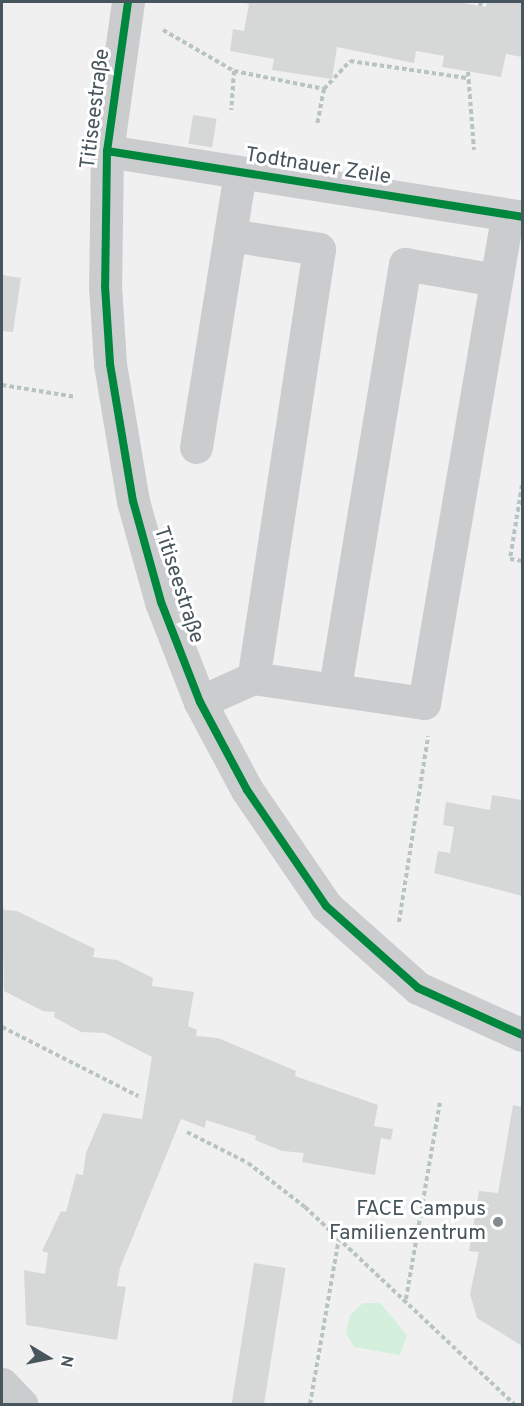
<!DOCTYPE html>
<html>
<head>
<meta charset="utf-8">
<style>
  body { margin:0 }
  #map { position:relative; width:524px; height:1406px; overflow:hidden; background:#f0f0f0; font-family:Overpass,sans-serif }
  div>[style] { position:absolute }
  .green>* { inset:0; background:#d4efdb }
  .building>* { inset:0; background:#d6d8d8; transform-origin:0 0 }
  .path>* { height:4px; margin-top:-2px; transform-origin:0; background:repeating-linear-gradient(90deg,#b8c4bf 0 4.5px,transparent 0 7.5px) }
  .minor>* { height:33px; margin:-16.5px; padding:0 16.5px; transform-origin:16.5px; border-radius:16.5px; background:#caccce }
  .cycleway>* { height:8px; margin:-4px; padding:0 4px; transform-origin:4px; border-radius:4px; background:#00873e }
  .dots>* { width:16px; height:16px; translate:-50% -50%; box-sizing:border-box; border:3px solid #fff; border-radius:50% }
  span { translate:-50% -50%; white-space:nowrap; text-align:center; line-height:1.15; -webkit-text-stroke:6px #fff; paint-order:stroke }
  .street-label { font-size:21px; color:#47555c }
  .poi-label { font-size:21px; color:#47555c }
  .right { translate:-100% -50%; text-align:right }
  .frame { position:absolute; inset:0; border:3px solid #47555c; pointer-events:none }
  .north { position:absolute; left:18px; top:1328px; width:60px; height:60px; -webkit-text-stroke:4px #fff; paint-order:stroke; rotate:100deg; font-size:16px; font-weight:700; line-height:24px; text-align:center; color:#47555c }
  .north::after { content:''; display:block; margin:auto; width:21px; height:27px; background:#47555c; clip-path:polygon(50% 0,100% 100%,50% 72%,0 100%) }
</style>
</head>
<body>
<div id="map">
  <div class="green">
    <i style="clip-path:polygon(363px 1303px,380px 1303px,407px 1335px,400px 1355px,354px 1347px,346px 1333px,350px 1315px)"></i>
  </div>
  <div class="building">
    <i style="clip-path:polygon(240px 2px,458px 2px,486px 7px,487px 2px,522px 2px,522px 57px,506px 54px,501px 77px,442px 67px,444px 56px,416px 51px,414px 63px,337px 47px,332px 79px,272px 70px,274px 59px,230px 51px,233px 29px,244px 31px,249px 4px)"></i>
    <i style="left:193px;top:115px;width:24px;height:29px;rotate:9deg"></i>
    <i style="clip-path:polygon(2px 275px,21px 278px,13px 332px,2px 331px)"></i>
    <i style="clip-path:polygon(492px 795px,522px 800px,522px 896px,434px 873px,438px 851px,450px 853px,454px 827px,443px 825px,446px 802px,490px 810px)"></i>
    <i style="clip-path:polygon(2px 903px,4px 910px,17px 911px,95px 949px,93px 957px,117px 960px,153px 978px,152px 986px,194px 992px,188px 1026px,197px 1030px,196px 1036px,218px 1038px,296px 1071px,295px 1076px,378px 1105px,374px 1126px,393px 1129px,391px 1140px,381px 1138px,375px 1175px,302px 1162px,304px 1153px,282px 1151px,255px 1140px,256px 1136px,206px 1120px,205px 1128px,181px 1119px,120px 1268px,117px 1286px,126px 1287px,117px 1340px,26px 1325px,24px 1270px,45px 1274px,48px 1253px,42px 1251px,61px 1211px,66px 1212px,76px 1174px,83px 1175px,86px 1153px,103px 1113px,142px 1119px,152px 1057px,105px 1033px,81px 1032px,54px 1017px,55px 1012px,43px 1011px,4px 991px)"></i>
    <i style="clip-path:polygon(513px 1105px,522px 1107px,522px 1346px,477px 1318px,470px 1294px,479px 1252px,469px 1251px,479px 1191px,498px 1193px)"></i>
    <i style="left:254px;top:1263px;width:32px;height:143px;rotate:9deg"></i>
  </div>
  <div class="path">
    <i style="left:480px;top:6px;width:4px;rotate:-76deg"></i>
    <i style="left:163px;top:30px;width:82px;rotate:30deg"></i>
    <i style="left:234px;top:71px;width:39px;rotate:94deg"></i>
    <i style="left:234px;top:71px;width:92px;rotate:11.3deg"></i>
    <i style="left:324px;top:89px;width:36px;rotate:101deg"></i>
    <i style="left:468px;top:72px;width:78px;rotate:85.6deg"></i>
    <i style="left:324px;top:89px;width:38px;rotate:-47deg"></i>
    <i style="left:350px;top:61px;width:118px;rotate:8.3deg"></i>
    <i style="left:2px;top:385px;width:75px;rotate:9.2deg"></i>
    <i style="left:522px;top:485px;width:75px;rotate:99.2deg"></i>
    <i style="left:510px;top:559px;width:12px;rotate:9deg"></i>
    <i style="left:399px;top:922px;width:188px;rotate:-81.1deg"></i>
    <i style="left:2px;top:1027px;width:153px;rotate:26.9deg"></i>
    <i style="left:187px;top:1132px;width:68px;rotate:26.9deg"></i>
    <i style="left:248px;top:1163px;width:72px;rotate:37.7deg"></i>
    <i style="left:305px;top:1207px;width:287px;rotate:43.3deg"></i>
    <i style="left:406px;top:1299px;width:199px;rotate:-80.2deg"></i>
    <i style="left:310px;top:1404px;width:169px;rotate:-80.1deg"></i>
  </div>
  <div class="minor">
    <i style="left:128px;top:2px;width:150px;rotate:98deg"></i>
    <i style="left:107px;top:151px;width:135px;rotate:90.8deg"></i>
    <i style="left:105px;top:286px;width:78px;rotate:86.3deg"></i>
    <i style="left:110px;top:364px;width:139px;rotate:80.5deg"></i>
    <i style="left:133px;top:501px;width:105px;rotate:74.5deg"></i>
    <i style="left:161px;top:602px;width:107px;rotate:68.7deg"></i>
    <i style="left:200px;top:702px;width:100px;rotate:61.9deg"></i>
    <i style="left:247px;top:790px;width:140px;rotate:55.7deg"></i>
    <i style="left:326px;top:906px;width:123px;rotate:41.7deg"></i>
    <i style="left:418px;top:988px;width:114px;rotate:24.3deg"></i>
    <i style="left:107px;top:151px;width:420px;rotate:9deg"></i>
    <i style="left:230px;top:235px;width:90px;rotate:8.9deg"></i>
    <i style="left:319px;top:249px;width:434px;rotate:98.7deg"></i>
    <i style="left:196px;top:447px;width:278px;rotate:-80.9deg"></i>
    <i style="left:335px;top:687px;width:429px;rotate:-80.6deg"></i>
    <i style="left:405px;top:264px;width:92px;rotate:10deg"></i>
    <i style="left:200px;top:702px;width:58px;rotate:-24.4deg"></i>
    <i style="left:253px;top:678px;width:173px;rotate:8.3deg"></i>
    <i style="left:424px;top:703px;width:493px;rotate:-80.3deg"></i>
    <i style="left:2px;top:1384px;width:28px;rotate:46deg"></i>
  </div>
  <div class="cycleway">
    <i style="left:128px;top:2px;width:150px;rotate:98deg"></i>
    <i style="left:107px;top:151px;width:135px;rotate:90.8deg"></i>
    <i style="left:105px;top:286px;width:78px;rotate:86.3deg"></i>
    <i style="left:110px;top:364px;width:139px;rotate:80.5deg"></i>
    <i style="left:133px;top:501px;width:105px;rotate:74.5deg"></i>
    <i style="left:161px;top:602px;width:107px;rotate:68.7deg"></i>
    <i style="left:200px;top:702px;width:100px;rotate:61.9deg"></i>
    <i style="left:247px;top:790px;width:140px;rotate:55.7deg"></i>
    <i style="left:326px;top:906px;width:123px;rotate:41.7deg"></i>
    <i style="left:418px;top:988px;width:114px;rotate:24.3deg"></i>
    <i style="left:107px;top:151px;width:420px;rotate:9deg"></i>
  </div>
  <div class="dots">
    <i style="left:498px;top:1222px;background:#828b90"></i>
  </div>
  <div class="street-label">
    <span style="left:96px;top:109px;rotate:-83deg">Titiseestraße</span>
    <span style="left:318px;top:167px;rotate:9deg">Todtnauer Zeile</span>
    <span style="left:178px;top:585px;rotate:72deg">Titiseestraße</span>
  </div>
  <div class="poi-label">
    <span class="right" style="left:486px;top:1222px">FACE Campus<br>Familienzentrum</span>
  </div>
  <div class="frame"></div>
  <div class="north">N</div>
</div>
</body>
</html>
